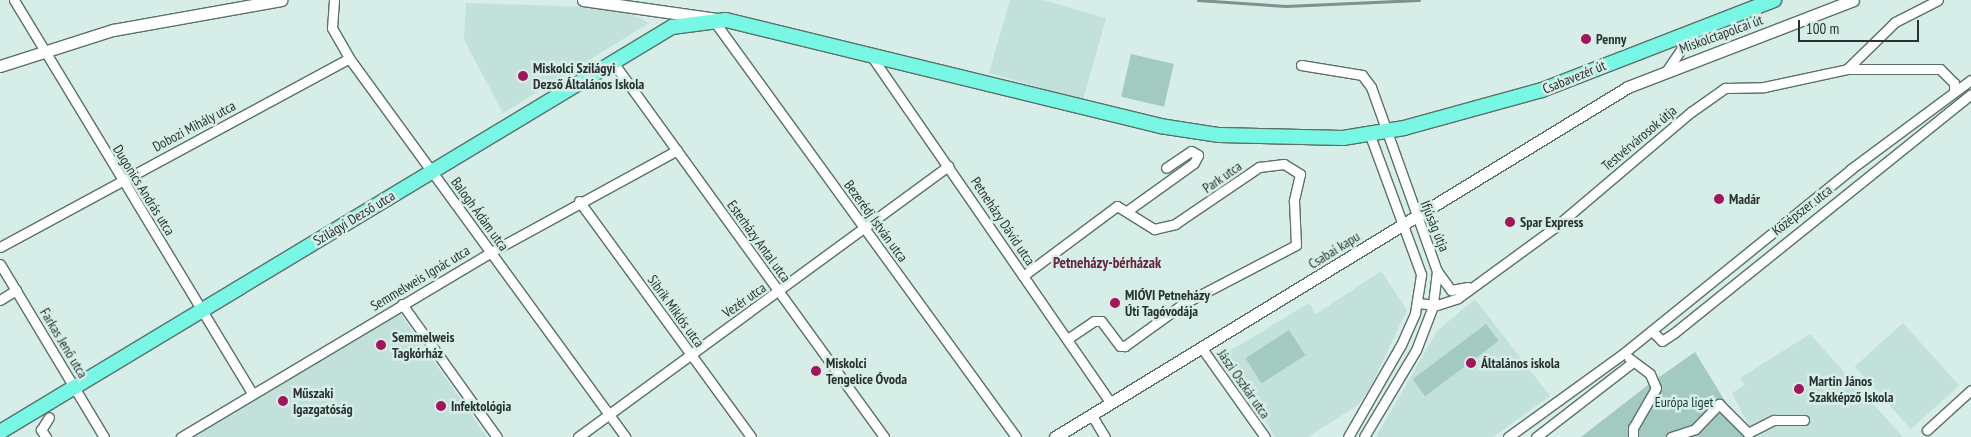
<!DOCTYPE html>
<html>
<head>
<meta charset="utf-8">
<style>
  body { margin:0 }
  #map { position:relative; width:1971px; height:437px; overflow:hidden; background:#d6eee7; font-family:"PT Sans Narrow",sans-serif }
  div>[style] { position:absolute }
  .built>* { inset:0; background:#c2e1da; transform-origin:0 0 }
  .green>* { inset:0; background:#a2cac0; transform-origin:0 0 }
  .roads { filter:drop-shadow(1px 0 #5b706b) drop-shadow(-1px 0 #5b706b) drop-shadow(0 1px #5b706b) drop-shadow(0 -1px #5b706b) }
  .minor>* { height:9px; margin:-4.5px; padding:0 4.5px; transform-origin:4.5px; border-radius:4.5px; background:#fff }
  .tertiary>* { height:11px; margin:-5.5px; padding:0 5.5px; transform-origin:5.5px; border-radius:5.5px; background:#fff }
  .primary>* { height:14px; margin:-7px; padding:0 7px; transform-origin:7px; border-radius:7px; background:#77f7e4 }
  .rail>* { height:2.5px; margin:-1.25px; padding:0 1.25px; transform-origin:1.25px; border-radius:1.25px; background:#80908c }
  .dots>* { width:14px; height:14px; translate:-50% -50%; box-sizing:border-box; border:2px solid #d6eee7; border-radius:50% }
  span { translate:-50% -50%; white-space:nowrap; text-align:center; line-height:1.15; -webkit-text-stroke:5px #d6eee7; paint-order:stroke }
  .street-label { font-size:14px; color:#293230 }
  .poi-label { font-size:14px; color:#293230; font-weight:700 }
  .left { translate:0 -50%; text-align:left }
  .park-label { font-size:14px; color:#133a32 }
  .neighbourhood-label { font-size:15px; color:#66243e; font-weight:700 }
  .scale { position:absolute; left:1798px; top:20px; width:121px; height:22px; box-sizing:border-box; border:2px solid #293230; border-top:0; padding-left:6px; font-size:15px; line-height:18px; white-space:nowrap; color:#293230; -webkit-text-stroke:4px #d6eee7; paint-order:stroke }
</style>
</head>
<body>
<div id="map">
  <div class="built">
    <i style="clip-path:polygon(1010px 0,1043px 0,1106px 18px,1083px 100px,989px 73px)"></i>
    <i style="clip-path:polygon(466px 3px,619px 8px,649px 23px,503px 113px,464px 40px)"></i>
    <i style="clip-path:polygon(1381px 271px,1407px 310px,1371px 386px,1358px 405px,1308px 437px,1275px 437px,1225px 354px,1309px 303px,1316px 314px)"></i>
    <i style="clip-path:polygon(1475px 299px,1550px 396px,1493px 437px,1376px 437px,1437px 331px)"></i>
    <i style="clip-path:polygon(399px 312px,487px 437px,186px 437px)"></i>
    <i style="left:1903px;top:323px;width:84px;height:65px;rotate:48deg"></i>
    <i style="clip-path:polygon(1810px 334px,1903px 437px,1755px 437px,1732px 393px,1745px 385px,1740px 378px)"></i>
  </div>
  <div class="green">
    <i style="left:1131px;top:54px;width:44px;height:44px;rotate:13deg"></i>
    <i style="left:1486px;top:324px;width:21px;height:92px;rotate:53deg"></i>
    <i style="left:1289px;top:330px;width:30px;height:52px;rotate:57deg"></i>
    <i style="clip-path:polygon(1695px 352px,1747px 437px,1581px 437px,1648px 385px)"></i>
  </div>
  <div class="roads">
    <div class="minor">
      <i style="left:14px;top:0;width:459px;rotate:58.8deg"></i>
      <i style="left:334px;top:0;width:28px;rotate:94deg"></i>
      <i style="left:332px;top:28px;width:34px;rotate:60deg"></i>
      <i style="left:349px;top:58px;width:469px;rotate:53.9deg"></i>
      <i style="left:714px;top:21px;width:514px;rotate:54.02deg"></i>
      <i style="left:872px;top:57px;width:419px;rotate:55.4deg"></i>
      <i style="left:612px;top:61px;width:464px;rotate:54.1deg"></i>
      <i style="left:1301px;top:65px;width:62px;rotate:9.3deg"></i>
      <i style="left:1362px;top:75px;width:15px;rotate:53deg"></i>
      <i style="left:1371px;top:87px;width:195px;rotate:70.3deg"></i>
      <i style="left:1437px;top:271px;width:35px;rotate:97deg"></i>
      <i style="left:1433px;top:306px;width:47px;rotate:111.1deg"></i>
      <i style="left:1416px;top:350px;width:101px;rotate:120.9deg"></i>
      <i style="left:1847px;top:69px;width:67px;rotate:-44.4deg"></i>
      <i style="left:1895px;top:22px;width:48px;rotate:-27.1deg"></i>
      <i style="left:1667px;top:70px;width:46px;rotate:-55.6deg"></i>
      <i style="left:579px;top:201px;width:292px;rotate:53.9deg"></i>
      <i style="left:1127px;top:211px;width:82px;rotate:-35.6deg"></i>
      <i style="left:1194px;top:163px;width:9px;rotate:-63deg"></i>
      <i style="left:1198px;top:155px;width:8px;rotate:-150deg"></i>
      <i style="left:1191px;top:151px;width:30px;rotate:146deg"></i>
      <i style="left:0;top:247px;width:397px;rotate:-28.4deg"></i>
      <i style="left:0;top:264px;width:202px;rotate:59deg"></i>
      <i style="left:1437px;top:271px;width:24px;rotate:54deg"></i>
      <i style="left:1451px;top:290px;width:17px;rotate:-10deg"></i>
      <i style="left:1023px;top:276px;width:117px;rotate:-36.7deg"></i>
      <i style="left:1117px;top:206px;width:44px;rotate:31.9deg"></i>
      <i style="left:1154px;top:229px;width:22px;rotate:-13deg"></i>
      <i style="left:1175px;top:224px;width:102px;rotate:-34.2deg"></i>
      <i style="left:1259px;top:167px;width:25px;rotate:-7deg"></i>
      <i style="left:1284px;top:164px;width:19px;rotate:32deg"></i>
      <i style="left:1300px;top:174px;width:28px;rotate:103deg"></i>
      <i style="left:1294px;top:201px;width:44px;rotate:87.4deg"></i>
      <i style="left:1296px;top:245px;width:127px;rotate:152.4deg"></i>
      <i style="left:1183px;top:304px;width:72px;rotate:144.1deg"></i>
      <i style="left:1125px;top:346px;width:5px;rotate:180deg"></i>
      <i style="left:1120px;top:346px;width:31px;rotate:-127deg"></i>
      <i style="left:1101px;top:321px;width:7px;rotate:180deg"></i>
      <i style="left:1094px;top:321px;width:32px;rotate:146deg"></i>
      <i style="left:0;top:300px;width:19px;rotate:-32deg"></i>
      <i style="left:1417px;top:303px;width:20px;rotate:6deg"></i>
      <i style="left:1437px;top:305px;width:22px;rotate:-18deg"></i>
      <i style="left:1458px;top:298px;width:119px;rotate:-36.1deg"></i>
      <i style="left:1554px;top:228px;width:180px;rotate:-40.3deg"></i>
      <i style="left:1691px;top:112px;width:42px;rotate:-35.2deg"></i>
      <i style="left:1725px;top:88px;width:39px;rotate:-1deg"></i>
      <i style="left:1764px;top:87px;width:85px;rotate:-12.2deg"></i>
      <i style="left:1847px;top:69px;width:93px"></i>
      <i style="left:1940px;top:69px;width:20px;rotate:45deg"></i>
      <i style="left:1954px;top:83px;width:8px;rotate:90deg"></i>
      <i style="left:402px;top:304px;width:163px;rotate:54.5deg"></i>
      <i style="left:1652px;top:331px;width:14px;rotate:45deg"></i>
      <i style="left:1662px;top:341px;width:14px;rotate:-34deg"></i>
      <i style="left:1674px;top:333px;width:381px;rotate:-38.8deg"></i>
      <i style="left:1201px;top:347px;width:110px;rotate:54.6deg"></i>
      <i style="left:1629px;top:358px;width:26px;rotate:37deg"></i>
      <i style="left:1650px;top:374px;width:15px;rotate:67deg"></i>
      <i style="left:1656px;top:388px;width:46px;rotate:119.9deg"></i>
      <i style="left:1633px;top:428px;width:9px;rotate:90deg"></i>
      <i style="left:1091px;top:414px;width:27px;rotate:59deg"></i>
      <i style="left:1927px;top:430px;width:59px;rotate:-42.3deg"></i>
      <i style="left:46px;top:437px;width:9px;rotate:-126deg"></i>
      <i style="left:41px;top:430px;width:15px;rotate:-58deg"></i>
      <i style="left:181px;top:437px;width:361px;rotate:-30.8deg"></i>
      <i style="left:491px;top:252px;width:212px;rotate:-28.7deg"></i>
      <i style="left:578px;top:437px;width:459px;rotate:-36.2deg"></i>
      <i style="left:1348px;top:437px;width:106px;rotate:-60.1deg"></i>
      <i style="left:1401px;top:345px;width:35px;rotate:-66deg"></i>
      <i style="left:1415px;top:313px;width:39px;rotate:-81deg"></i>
      <i style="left:1421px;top:274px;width:150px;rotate:-110.2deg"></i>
      <i style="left:1508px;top:437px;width:143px;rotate:-35.9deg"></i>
      <i style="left:1624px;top:353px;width:292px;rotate:-39deg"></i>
      <i style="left:1851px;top:169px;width:149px;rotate:-36.6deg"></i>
      <i style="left:1536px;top:437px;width:123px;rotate:-37.7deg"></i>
      <i style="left:1671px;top:437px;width:25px;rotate:-18deg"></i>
      <i style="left:1695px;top:429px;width:35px;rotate:-46deg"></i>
      <i style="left:1719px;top:404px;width:41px;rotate:45deg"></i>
      <i style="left:1748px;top:433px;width:29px;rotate:-27deg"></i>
      <i style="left:1774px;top:420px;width:30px"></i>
    </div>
    <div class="tertiary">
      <i style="left:583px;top:0;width:135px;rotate:8.1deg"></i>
      <i style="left:0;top:66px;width:119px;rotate:-17.7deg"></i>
      <i style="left:113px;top:30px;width:171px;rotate:-10.1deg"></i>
      <i style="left:1055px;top:437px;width:671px;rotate:-31.42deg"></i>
      <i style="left:1628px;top:87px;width:241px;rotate:-21.1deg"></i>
    </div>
    <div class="primary">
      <i style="left:0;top:432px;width:785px;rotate:-31.08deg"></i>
      <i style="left:672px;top:27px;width:54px;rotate:-7.4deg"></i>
      <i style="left:726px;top:20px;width:447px;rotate:13.7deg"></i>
      <i style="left:1160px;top:126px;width:60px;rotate:8.7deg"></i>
      <i style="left:1219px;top:135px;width:124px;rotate:1.4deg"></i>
      <i style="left:1343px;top:138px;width:62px;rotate:-9.3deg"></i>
      <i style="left:1404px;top:128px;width:143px;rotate:-15.4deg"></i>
      <i style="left:1542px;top:90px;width:249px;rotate:-21.2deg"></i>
    </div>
  </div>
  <div class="rail">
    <i style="left:1198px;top:0;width:88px;rotate:3.9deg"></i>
    <i style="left:1286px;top:6px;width:133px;rotate:-2.6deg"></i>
  </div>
  <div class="dots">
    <i style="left:1586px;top:39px;background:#a3155a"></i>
    <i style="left:523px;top:76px;background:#a3155a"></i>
    <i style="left:1719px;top:199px;background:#a3155a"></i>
    <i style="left:1510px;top:222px;background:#a3155a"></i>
    <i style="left:1115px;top:303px;background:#a3155a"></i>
    <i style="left:381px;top:345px;background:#a3155a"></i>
    <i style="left:1471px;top:363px;background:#a3155a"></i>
    <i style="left:816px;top:371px;background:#a3155a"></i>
    <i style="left:1799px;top:389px;background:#a3155a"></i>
    <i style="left:283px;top:401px;background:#a3155a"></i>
    <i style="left:441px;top:406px;background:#a3155a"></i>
  </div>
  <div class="street-label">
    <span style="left:1721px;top:34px;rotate:-20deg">Miskolctapolcai út</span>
    <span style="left:1574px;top:77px;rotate:-22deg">Csabavezér út</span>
    <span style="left:194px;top:126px;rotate:-28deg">Dobozi Mihály utca</span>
    <span style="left:1639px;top:138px;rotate:-40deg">Testvérvárosok útja</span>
    <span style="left:1222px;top:177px;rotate:-35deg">Park utca</span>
    <span style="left:144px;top:190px;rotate:58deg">Dugonics András utca</span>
    <span style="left:1802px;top:210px;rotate:-38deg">Középszer utca</span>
    <span style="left:480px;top:214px;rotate:54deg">Balogh Ádám utca</span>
    <span style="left:354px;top:218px;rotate:-31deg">Szilágyi Dezső utca</span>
    <span style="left:876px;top:221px;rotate:54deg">Bezerédj István utca</span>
    <span style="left:1003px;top:221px;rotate:56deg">Petneházy Dávid utca</span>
    <span style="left:1435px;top:226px;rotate:68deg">Ifjúság útja</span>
    <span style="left:759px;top:241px;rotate:54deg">Esterházy Antal utca</span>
    <span style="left:1334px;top:250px;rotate:-32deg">Csabai kapu</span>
    <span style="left:420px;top:278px;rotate:-31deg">Semmelweis Ignác utca</span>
    <span style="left:744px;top:300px;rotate:-35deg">Vezér utca</span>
    <span style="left:676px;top:311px;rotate:54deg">Sibrik Miklós utca</span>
    <span style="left:64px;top:343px;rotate:59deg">Farkas Jenő utca</span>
    <span style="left:1244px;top:384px;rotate:55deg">Jászi Oszkár utca</span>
  </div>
  <div class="poi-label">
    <span class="left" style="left:1596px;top:39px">Penny</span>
    <span class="left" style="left:533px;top:76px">Miskolci Szilágyi<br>Dezső Általános Iskola</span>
    <span class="left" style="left:1729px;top:199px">Madár</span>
    <span class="left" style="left:1520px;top:222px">Spar Express</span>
    <span class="left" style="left:1125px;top:303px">MIÓVI Petneházy<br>Úti Tagóvodája</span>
    <span class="left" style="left:392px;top:345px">Semmelweis<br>Tagkórház</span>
    <span class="left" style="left:826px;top:371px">Miskolci<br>Tengelice Óvoda</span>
    <span class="left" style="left:1481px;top:363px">Általános iskola</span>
    <span class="left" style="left:1809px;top:389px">Martin János<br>Szakképző Iskola</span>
    <span class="left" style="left:293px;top:401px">Műszaki<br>Igazgatóság</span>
    <span class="left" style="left:451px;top:406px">Infektológia</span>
  </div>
  <div class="park-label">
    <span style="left:1684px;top:402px">Európa liget</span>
  </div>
  <div class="neighbourhood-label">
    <span style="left:1107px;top:263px">Petneházy-bérházak</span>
  </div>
  <div class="scale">100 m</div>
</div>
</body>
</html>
